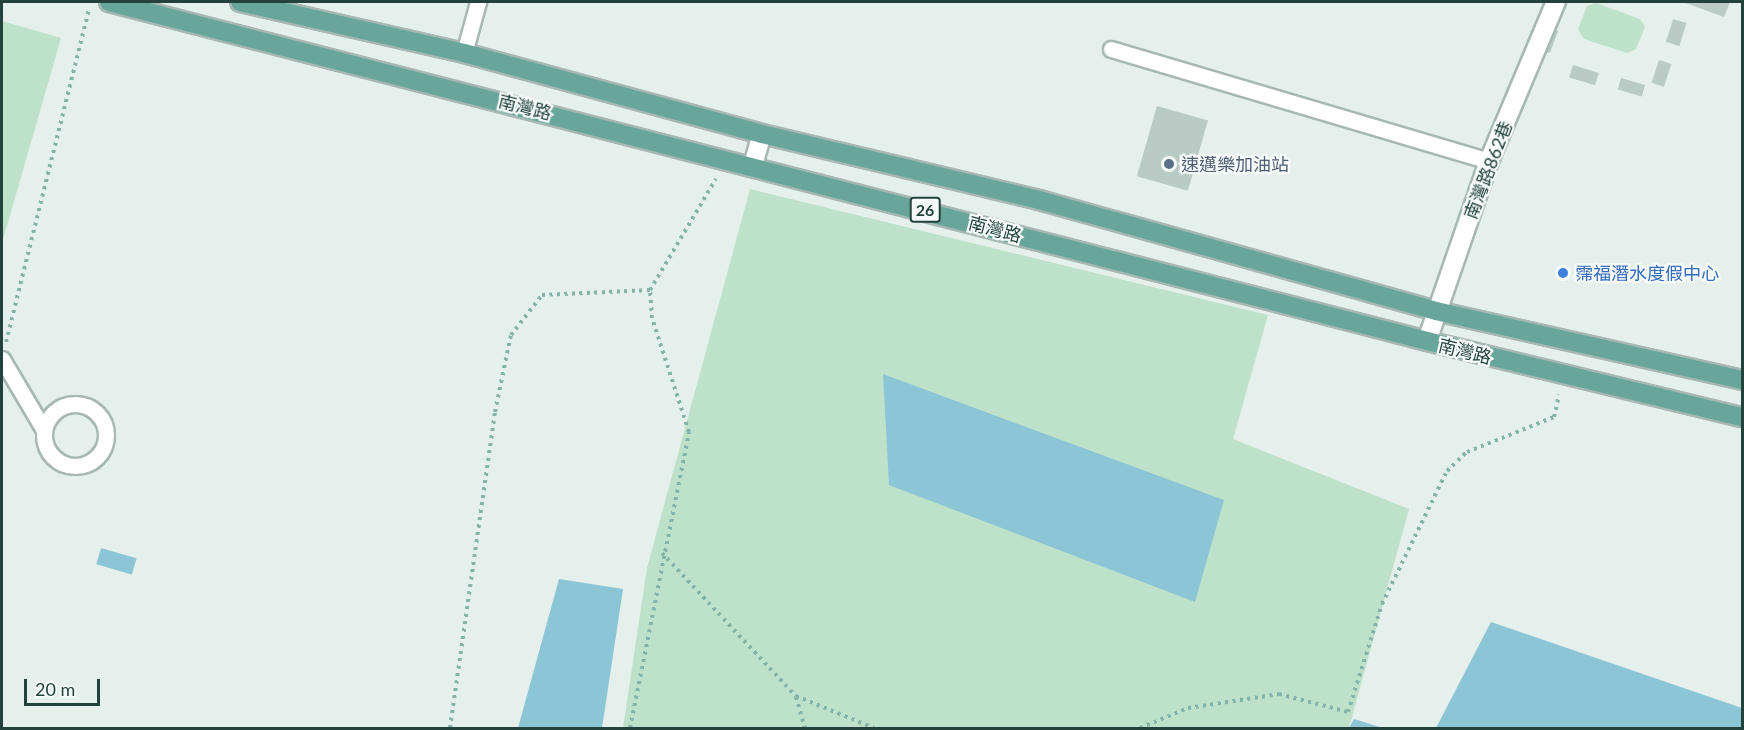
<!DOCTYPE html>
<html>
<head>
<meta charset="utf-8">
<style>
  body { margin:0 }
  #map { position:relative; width:1744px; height:730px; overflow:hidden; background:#e5efeb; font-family:Lato,"Noto Sans TC",sans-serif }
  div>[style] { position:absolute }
  .green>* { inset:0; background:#bee1ca }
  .water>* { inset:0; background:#8cc5d6; transform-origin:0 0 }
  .building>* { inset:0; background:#bacac5; transform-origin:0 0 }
  .path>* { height:4px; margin-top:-2px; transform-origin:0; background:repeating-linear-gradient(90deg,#84b4a9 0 3px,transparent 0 7.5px) }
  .roads { filter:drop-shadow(2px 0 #a7b8b3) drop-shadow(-2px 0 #a7b8b3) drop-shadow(0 2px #a7b8b3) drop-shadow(0 -2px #a7b8b3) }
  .lane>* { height:15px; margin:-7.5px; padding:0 7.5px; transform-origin:7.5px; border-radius:7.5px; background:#fff }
  .lane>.ring { margin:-7.5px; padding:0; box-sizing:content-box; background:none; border:15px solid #fff; border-radius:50% }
  .street>* { height:18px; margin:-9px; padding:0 9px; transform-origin:9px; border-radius:9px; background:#fff }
  .primary>* { height:18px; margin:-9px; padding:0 9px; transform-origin:9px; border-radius:9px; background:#68a69b }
  .dots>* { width:16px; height:16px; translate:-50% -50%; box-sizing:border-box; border:3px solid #f6fbf9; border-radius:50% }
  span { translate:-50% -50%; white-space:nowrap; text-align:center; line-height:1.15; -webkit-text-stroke:4.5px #f6fbf9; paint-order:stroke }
  .shield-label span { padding:2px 4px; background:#f6fbf9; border:2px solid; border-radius:4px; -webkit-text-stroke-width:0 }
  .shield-label { font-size:16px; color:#23423c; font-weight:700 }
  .street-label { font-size:18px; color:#23423c }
  .service-label { font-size:18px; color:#4e5e75 }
  .left { translate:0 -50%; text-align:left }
  .shop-label { font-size:18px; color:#366cbe }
  .frame { position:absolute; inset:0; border:3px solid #23423c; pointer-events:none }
  .scale { position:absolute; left:24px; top:679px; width:76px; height:27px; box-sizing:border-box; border:3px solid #23423c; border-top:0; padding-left:8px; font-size:18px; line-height:21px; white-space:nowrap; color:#23423c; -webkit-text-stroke:4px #f6fbf9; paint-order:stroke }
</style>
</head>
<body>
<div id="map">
  <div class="green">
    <i style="clip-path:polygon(1596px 3px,1640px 19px,1645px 27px,1636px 49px,1627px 53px,1584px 39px,1578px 29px,1587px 6px)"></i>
    <i style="clip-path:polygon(2px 21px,61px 38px,2px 243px)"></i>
    <i style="clip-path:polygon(750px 189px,1268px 315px,1233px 439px,1409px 509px,1349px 728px,623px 728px,647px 568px)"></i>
  </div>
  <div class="water">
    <i style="clip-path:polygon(883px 374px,1224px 500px,1195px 602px,889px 485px)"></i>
    <i style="left:101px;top:548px;width:37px;height:17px;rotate:16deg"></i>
    <i style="clip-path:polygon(559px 579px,623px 589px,602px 728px,518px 728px)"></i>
    <i style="clip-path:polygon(1491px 622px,1742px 708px,1742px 728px,1436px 728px)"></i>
    <i style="clip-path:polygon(1354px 719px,1383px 728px,1349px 728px)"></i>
  </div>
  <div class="building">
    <i style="clip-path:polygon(1683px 2px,1730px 2px,1724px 17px)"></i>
    <i style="left:1673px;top:19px;width:14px;height:24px;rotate:17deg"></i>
    <i style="clip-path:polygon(1545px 26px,1558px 31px,1550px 53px,1538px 50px)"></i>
    <i style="left:1659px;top:60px;width:13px;height:24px;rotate:18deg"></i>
    <i style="left:1573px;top:65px;width:27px;height:13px;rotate:17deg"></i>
    <i style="left:1621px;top:78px;width:25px;height:12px;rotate:16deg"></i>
    <i style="left:1157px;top:106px;width:53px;height:73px;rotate:16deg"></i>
  </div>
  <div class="path">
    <i style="left:6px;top:342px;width:344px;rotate:-76deg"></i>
    <i style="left:662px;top:553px;width:196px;rotate:46.9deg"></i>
    <i style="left:796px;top:696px;width:84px;rotate:22.3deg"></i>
    <i style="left:796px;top:697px;width:32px;rotate:74deg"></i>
    <i style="left:450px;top:728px;width:319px;rotate:-81.9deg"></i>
    <i style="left:495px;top:412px;width:79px;rotate:-78.3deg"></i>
    <i style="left:511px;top:335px;width:51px;rotate:-52.2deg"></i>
    <i style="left:542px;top:295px;width:108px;rotate:-2.7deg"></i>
    <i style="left:630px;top:728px;width:302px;rotate:-78.7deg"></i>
    <i style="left:689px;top:432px;width:120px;rotate:-108deg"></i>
    <i style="left:652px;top:318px;width:28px;rotate:-94deg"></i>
    <i style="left:650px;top:290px;width:129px;rotate:-59.3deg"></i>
    <i style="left:1140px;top:728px;width:52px;rotate:-22.6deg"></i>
    <i style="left:1188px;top:708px;width:92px;rotate:-8.7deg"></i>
    <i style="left:1279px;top:694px;width:71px;rotate:14.6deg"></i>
    <i style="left:1348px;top:712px;width:113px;rotate:-72.5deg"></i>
    <i style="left:1382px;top:604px;width:148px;rotate:-64deg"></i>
    <i style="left:1447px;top:471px;width:28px;rotate:-44deg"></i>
    <i style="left:1467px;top:452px;width:94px;rotate:-21.9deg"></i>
    <i style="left:1554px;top:417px;width:23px;rotate:-77deg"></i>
  </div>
  <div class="roads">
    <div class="lane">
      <i style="left:1111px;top:49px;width:394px;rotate:16.5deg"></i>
      <i style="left:464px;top:53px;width:53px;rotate:-74.6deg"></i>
      <i style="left:2px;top:359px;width:82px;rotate:59.4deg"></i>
      <i class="ring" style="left:44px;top:404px;width:47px;height:47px"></i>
    </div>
    <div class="street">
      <i style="left:753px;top:165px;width:32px;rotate:-74deg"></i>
      <i style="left:1427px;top:341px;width:190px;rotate:-71deg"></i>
      <i style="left:1489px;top:161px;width:173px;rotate:-67.2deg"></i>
    </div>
    <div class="primary">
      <i style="left:109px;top:2px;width:1361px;rotate:14.42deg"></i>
      <i style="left:1427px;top:341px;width:324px;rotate:13.6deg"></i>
      <i style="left:240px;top:2px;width:230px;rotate:12.8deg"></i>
      <i style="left:464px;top:53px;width:309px;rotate:15.2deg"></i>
      <i style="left:762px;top:134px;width:285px;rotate:13.4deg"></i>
      <i style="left:1039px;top:200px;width:412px;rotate:15.6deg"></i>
      <i style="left:1436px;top:311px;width:314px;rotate:12.7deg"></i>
    </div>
  </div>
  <div class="dots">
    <i style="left:1169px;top:164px;background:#5c6f8a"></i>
    <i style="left:1563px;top:273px;background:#3f7fe0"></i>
  </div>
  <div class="shield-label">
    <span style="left:925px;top:210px">26</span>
  </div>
  <div class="street-label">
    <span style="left:525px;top:107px;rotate:14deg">南灣路</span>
    <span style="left:1488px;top:170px;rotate:-69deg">南灣路862巷</span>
    <span style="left:995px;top:229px;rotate:15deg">南灣路</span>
    <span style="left:1465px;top:351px;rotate:14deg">南灣路</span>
  </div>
  <div class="service-label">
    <span class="left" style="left:1181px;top:164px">速邁樂加油站</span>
  </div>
  <div class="shop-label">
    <span class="left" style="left:1575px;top:273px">霈福潛水度假中心</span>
  </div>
  <div class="frame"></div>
  <div class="scale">20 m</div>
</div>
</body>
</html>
